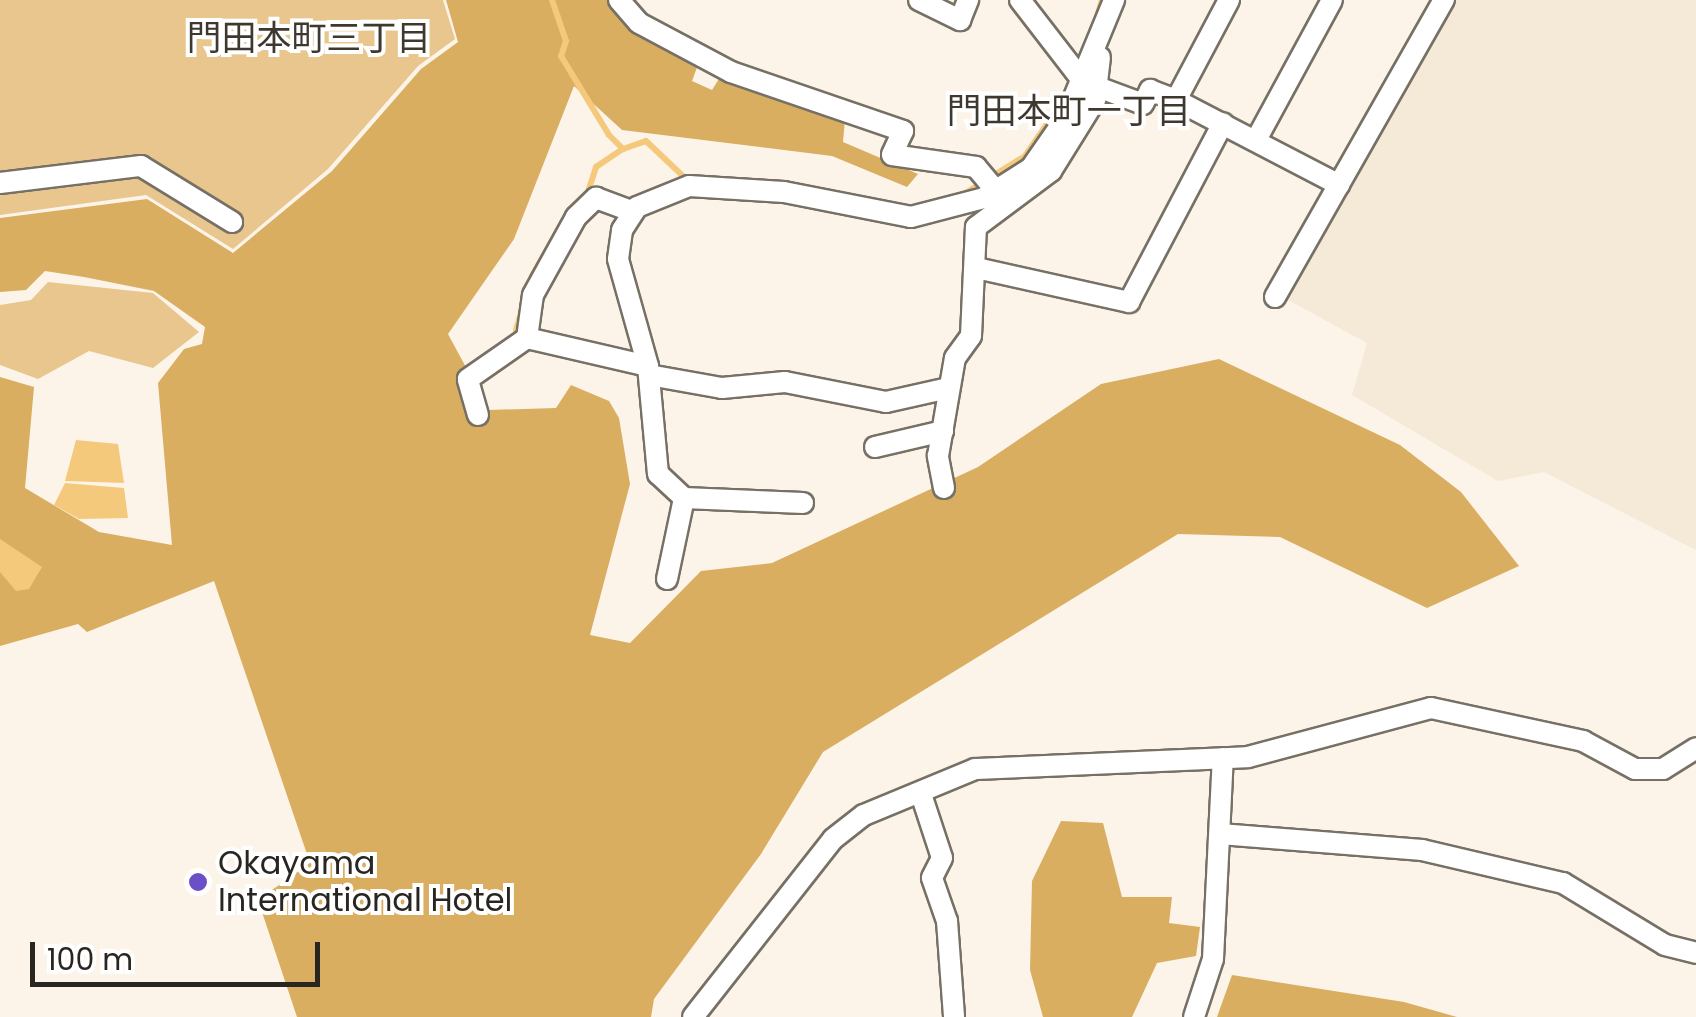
<!DOCTYPE html>
<html>
<head>
<meta charset="utf-8">
<style>
  body { margin:0 }
  #map { position:relative; width:1696px; height:1017px; overflow:hidden; background:#fcf4e9; font-family:Poppins,"Noto Sans JP",sans-serif }
  div>[style] { position:absolute }
  .built>* { inset:0; background:#f5ead7 }
  .green>* { inset:0; background:#e8c68d }
  .forest>* { inset:0; background:#d9ae61 }
  .water>* { inset:0; background:#f5c97b }
  .stream>* { height:6px; margin:-3px; padding:0 3px; transform-origin:3px; border-radius:3px; background:#f5c97b }
  .roads { filter:drop-shadow(2px 0 #767065) drop-shadow(-2px 0 #767065) drop-shadow(0 2px #767065) drop-shadow(0 -2px #767065) }
  .minor>* { height:20px; margin:-10px; padding:0 10px; transform-origin:10px; border-radius:10px; background:#fff }
  .dots>* { width:28px; height:28px; translate:-50% -50%; box-sizing:border-box; border:5px solid #fff; border-radius:50% }
  span { translate:-50% -50%; white-space:nowrap; text-align:center; line-height:1.15; -webkit-text-stroke:8px #fff; paint-order:stroke }
  .poi-label { font-size:32px; color:#292621 }
  .left { translate:0 -50%; text-align:left }
  .neighbourhood-label { font-size:35px; color:#3e382f }
  .scale { position:absolute; left:30px; top:942px; width:290px; height:45px; box-sizing:border-box; border:5px solid #292621; border-top:0; padding-left:12px; font-size:30px; line-height:35px; white-space:nowrap; color:#292621; -webkit-text-stroke:8px #fff; paint-order:stroke }
</style>
</head>
<body>
<div id="map">
  <div class="built">
    <i style="clip-path:polygon(1457px 0,1696px 0,1696px 550px,1544px 472px,1498px 481px,1352px 395px,1367px 343px,1288px 300px)"></i>
  </div>
  <div class="green">
    <i style="clip-path:polygon(0 0,443px 0,455px 39px,418px 66px,328px 169px,233px 249px,146px 195px,0 215px)"></i>
    <i style="clip-path:polygon(48px 282px,153px 293px,199px 332px,153px 368px,89px 351px,38px 379px,0 365px,0 305px,31px 300px)"></i>
  </div>
  <div class="forest">
    <i style="clip-path:polygon(446px 0,612px 0,699px 62px,692px 81px,712px 90px,722px 74px,845px 119px,843px 142px,918px 174px,907px 187px,832px 156px,622px 130px,574px 86px,514px 239px,448px 334px,489px 410px,556px 408px,571px 385px,609px 401px,619px 418px,630px 484px,590px 635px,630px 643px,701px 571px,772px 563px,978px 467px,1101px 384px,1219px 359px,1400px 445px,1461px 492px,1519px 566px,1427px 608px,1280px 537px,1178px 534px,823px 752px,761px 854px,654px 999px,651px 1017px,297px 1017px,258px 900px,310px 863px,214px 581px,87px 632px,78px 624px,0 646px,0 377px,34px 387px,25px 488px,99px 532px,172px 545px,158px 383px,184px 349px,202px 344px,205px 327px,154px 291px,84px 277px,45px 271px,26px 290px,0 292px,0 218px,147px 199px,233px 253px,332px 171px,421px 69px,458px 42px)"></i>
    <i style="clip-path:polygon(1061px 821px,1103px 823px,1122px 897px,1172px 897px,1169px 923px,1200px 927px,1196px 956px,1157px 963px,1132px 1017px,1043px 1017px,1030px 970px,1032px 881px)"></i>
    <i style="clip-path:polygon(1232px 975px,1404px 1002px,1457px 1017px,1217px 1017px)"></i>
  </div>
  <div class="water">
    <i style="clip-path:polygon(76px 440px,118px 444px,124px 483px,65px 481px)"></i>
    <i style="clip-path:polygon(65px 483px,124px 488px,128px 518px,79px 519px,54px 505px)"></i>
    <i style="clip-path:polygon(0 539px,42px 567px,29px 589px,16px 591px,0 572px)"></i>
  </div>
  <div class="stream">
    <i style="left:552px;top:0;width:43px;rotate:71.1deg"></i>
    <i style="left:566px;top:41px;width:16px;rotate:108deg"></i>
    <i style="left:561px;top:56px;width:92px;rotate:58.7deg"></i>
    <i style="left:609px;top:135px;width:20px;rotate:45deg"></i>
    <i style="left:623px;top:149px;width:24px;rotate:-19deg"></i>
    <i style="left:646px;top:141px;width:55px;rotate:43.5deg"></i>
    <i style="left:1097px;top:17px;width:18px;rotate:-74deg"></i>
    <i style="left:964px;top:194px;width:72px;rotate:-31.9deg"></i>
    <i style="left:1025px;top:156px;width:65px;rotate:-55.6deg"></i>
    <i style="left:586px;top:198px;width:33px;rotate:-72deg"></i>
    <i style="left:596px;top:167px;width:32px;rotate:-34deg"></i>
    <i style="left:532px;top:276px;width:53px;rotate:-60.5deg"></i>
    <i style="left:516px;top:330px;width:19px;rotate:-74deg"></i>
  </div>
  <div class="roads">
    <div class="minor">
      <i style="left:619px;top:0;width:30px;rotate:49deg"></i>
      <i style="left:639px;top:23px;width:104px;rotate:28deg"></i>
      <i style="left:731px;top:72px;width:182px;rotate:18.9deg"></i>
      <i style="left:903px;top:131px;width:26px;rotate:115deg"></i>
      <i style="left:892px;top:155px;width:85px;rotate:8.1deg"></i>
      <i style="left:976px;top:167px;width:33px;rotate:50deg"></i>
      <i style="left:919px;top:0;width:46px;rotate:26deg"></i>
      <i style="left:960px;top:20px;width:22px;rotate:-68deg"></i>
      <i style="left:1020px;top:0;width:100px;rotate:52.3deg"></i>
      <i style="left:1229px;top:0;width:113px;rotate:117.9deg"></i>
      <i style="left:1176px;top:100px;width:184px;rotate:27.5deg"></i>
      <i style="left:1095px;top:86px;width:51px;rotate:20.6deg"></i>
      <i style="left:1143px;top:104px;width:16px;rotate:-63deg"></i>
      <i style="left:1150px;top:90px;width:28px;rotate:21deg"></i>
      <i style="left:1256px;top:140px;width:159px;rotate:-61.5deg"></i>
      <i style="left:0;top:183px;width:142px;rotate:-6.9deg"></i>
      <i style="left:141px;top:166px;width:107px;rotate:31.6deg"></i>
      <i style="left:976px;top:268px;width:157px;rotate:12.5deg"></i>
      <i style="left:1129px;top:302px;width:202px;rotate:-62.3deg"></i>
      <i style="left:1275px;top:297px;width:342px;rotate:-60.4deg"></i>
      <i style="left:527px;top:338px;width:124px;rotate:13deg"></i>
      <i style="left:649px;top:375px;width:74px;rotate:10.1deg"></i>
      <i style="left:722px;top:388px;width:63px;rotate:-5.4deg"></i>
      <i style="left:785px;top:382px;width:103px;rotate:11.2deg"></i>
      <i style="left:886px;top:402px;width:64px;rotate:-12.7deg"></i>
      <i style="left:478px;top:415px;width:37px;rotate:-106deg"></i>
      <i style="left:468px;top:379px;width:72px;rotate:-34.8deg"></i>
      <i style="left:527px;top:338px;width:43px;rotate:-82.1deg"></i>
      <i style="left:533px;top:295px;width:89px;rotate:-61.1deg"></i>
      <i style="left:576px;top:217px;width:28px;rotate:-44deg"></i>
      <i style="left:596px;top:198px;width:40px;rotate:20.2deg"></i>
      <i style="left:875px;top:447px;width:70px;rotate:-13.2deg"></i>
      <i style="left:944px;top:488px;width:33px;rotate:-101deg"></i>
      <i style="left:938px;top:456px;width:99px;rotate:-80.2deg"></i>
      <i style="left:955px;top:358px;width:27px;rotate:-54deg"></i>
      <i style="left:971px;top:336px;width:109px;rotate:-87.4deg"></i>
      <i style="left:976px;top:227px;width:94px;rotate:-36.7deg"></i>
      <i style="left:1051px;top:171px;width:84px;rotate:-58.2deg"></i>
      <i style="left:1095px;top:100px;width:43px;rotate:-83.4deg"></i>
      <i style="left:803px;top:503px;width:119px;rotate:-177.6deg"></i>
      <i style="left:684px;top:498px;width:35px;rotate:-137deg"></i>
      <i style="left:658px;top:474px;width:108px;rotate:-95.3deg"></i>
      <i style="left:648px;top:366px;width:111px;rotate:-105.7deg"></i>
      <i style="left:618px;top:259px;width:29px;rotate:-82deg"></i>
      <i style="left:622px;top:230px;width:27px;rotate:-57deg"></i>
      <i style="left:637px;top:207px;width:56px;rotate:-22deg"></i>
      <i style="left:689px;top:186px;width:95px;rotate:3.6deg"></i>
      <i style="left:784px;top:192px;width:129px;rotate:11.1deg"></i>
      <i style="left:911px;top:217px;width:75px;rotate:-14.6deg"></i>
      <i style="left:984px;top:198px;width:56px;rotate:-32.6deg"></i>
      <i style="left:1031px;top:168px;width:60px;rotate:-55.2deg"></i>
      <i style="left:1065px;top:119px;width:129px;rotate:-67.6deg"></i>
      <i style="left:667px;top:579px;width:83px;rotate:-78.1deg"></i>
      <i style="left:921px;top:794px;width:67px;rotate:71.8deg"></i>
      <i style="left:942px;top:858px;width:22px;rotate:117deg"></i>
      <i style="left:932px;top:878px;width:46px;rotate:70.8deg"></i>
      <i style="left:947px;top:921px;width:96px;rotate:85.8deg"></i>
      <i style="left:1220px;top:834px;width:203px;rotate:4.5deg"></i>
      <i style="left:1422px;top:850px;width:145px;rotate:13.2deg"></i>
      <i style="left:1563px;top:883px;width:119px;rotate:31.3deg"></i>
      <i style="left:1665px;top:945px;width:32px;rotate:14deg"></i>
      <i style="left:693px;top:1017px;width:226px;rotate:-51.8deg"></i>
      <i style="left:833px;top:839px;width:39px;rotate:-38deg"></i>
      <i style="left:864px;top:815px;width:120px;rotate:-22.5deg"></i>
      <i style="left:975px;top:769px;width:273px;rotate:-2.5deg"></i>
      <i style="left:1248px;top:757px;width:189px;rotate:-15deg"></i>
      <i style="left:1431px;top:708px;width:156px;rotate:12.2deg"></i>
      <i style="left:1583px;top:741px;width:59px;rotate:28.3deg"></i>
      <i style="left:1635px;top:769px;width:28px"></i>
      <i style="left:1663px;top:769px;width:39px;rotate:-32deg"></i>
      <i style="left:1194px;top:1017px;width:61px;rotate:-71.9deg"></i>
      <i style="left:1213px;top:959px;width:201px;rotate:-87.2deg"></i>
    </div>
  </div>
  <div class="dots">
    <i style="left:198px;top:882px;background:#6c4ec7"></i>
  </div>
  <div class="poi-label">
    <span class="left" style="left:218px;top:882px">Okayama<br>International Hotel</span>
  </div>
  <div class="neighbourhood-label">
    <span style="left:309px;top:38px">門田本町三丁目</span>
    <span style="left:1069px;top:111px">門田本町一丁目</span>
  </div>
  <div class="scale">100 m</div>
</div>
</body>
</html>
